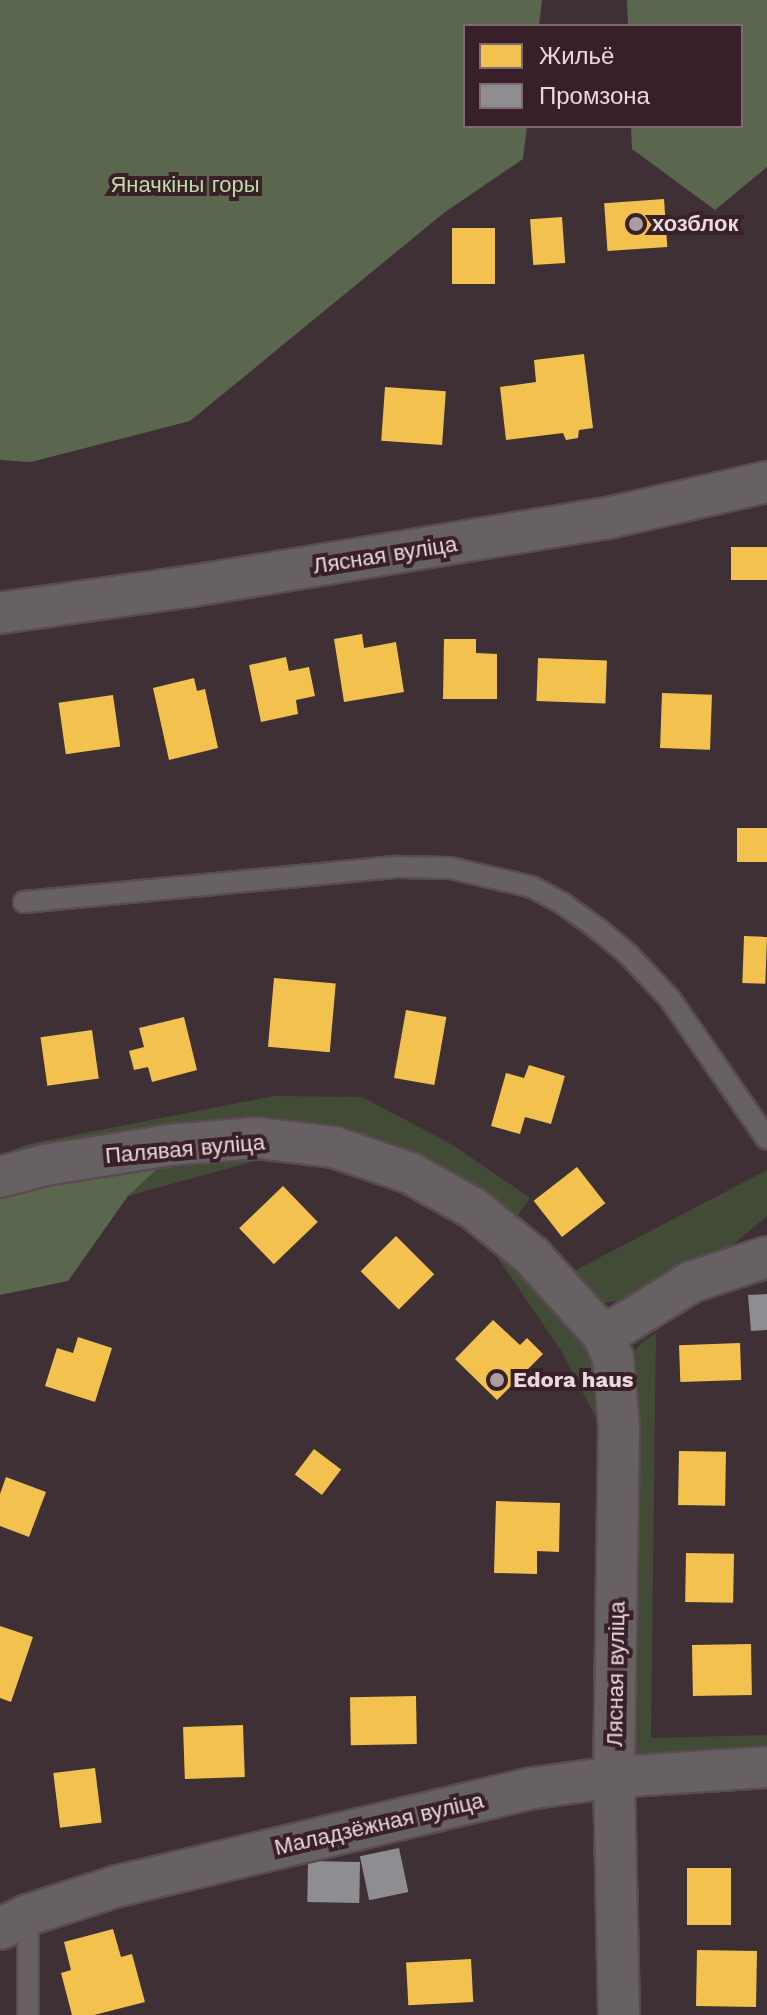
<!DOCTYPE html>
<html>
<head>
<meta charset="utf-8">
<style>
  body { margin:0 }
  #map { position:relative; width:767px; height:2015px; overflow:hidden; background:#3e3034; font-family:"Work Sans",sans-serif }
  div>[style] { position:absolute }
  .green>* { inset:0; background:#414b36 }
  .forest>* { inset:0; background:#5b664f }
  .homes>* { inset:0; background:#f2c14e; transform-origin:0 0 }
  .industry>* { inset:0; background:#8d8d92; transform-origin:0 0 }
  .roads { filter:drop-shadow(2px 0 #594c50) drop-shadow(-2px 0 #594c50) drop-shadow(0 2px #594c50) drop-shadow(0 -2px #594c50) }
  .lane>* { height:20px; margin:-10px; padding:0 10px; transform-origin:10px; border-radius:10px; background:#686163 }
  .street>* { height:40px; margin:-20px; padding:0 20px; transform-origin:20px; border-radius:20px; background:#686163 }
  .dots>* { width:22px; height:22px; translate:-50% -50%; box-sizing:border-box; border:4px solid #392028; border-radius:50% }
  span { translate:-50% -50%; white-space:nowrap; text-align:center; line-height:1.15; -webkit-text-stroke:8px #392028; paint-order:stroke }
  .park-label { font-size:22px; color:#bedba7 }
  .poi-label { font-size:22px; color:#e9d8dd; font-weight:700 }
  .left { translate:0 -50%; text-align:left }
  .street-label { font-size:22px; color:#e9d8dd }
  .legend { position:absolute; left:463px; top:24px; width:280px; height:104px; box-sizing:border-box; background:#392028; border:2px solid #7f6a70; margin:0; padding:10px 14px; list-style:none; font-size:24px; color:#e9d8dd }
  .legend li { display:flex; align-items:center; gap:16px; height:40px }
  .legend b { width:40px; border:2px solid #7f6a70 }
</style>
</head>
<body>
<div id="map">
  <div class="green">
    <i style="clip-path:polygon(274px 1096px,362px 1097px,453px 1145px,530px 1198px,518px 1215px,576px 1270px,767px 1170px,767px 1216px,729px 1248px,631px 1299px,603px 1303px,363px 1141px,0 1163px,0 1156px,28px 1144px)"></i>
    <i style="clip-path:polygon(248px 1152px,300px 1154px,367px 1167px,407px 1181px,472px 1217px,557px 1299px,592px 1346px,606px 1394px,605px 1436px,562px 1352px,495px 1254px,462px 1221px,440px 1206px,300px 1154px,259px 1160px,128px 1196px,166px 1161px)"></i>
    <i style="clip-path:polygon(656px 1333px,651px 1738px,767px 1735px,767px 1755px,641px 1759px,631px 1753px,631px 1357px,640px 1344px)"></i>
  </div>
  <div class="forest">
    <i style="clip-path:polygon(0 0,542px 0,539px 26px,465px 26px,465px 126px,527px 126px,523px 159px,445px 212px,190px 421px,31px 462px,0 460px)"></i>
    <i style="clip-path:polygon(627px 0,767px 0,767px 167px,715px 210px,632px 149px,631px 126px,741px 126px,741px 26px,628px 26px)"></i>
    <i style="clip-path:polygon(166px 1161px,128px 1196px,68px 1281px,0 1295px,0 1195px)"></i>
  </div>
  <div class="homes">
    <i style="left:664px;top:199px;width:48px;height:60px;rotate:86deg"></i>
    <i style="left:562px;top:217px;width:46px;height:32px;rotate:86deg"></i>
    <i style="left:452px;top:228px;width:43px;height:56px"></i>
    <i style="clip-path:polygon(584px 354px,593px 428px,579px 430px,578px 438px,566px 440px,563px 433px,506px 440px,500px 387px,536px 382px,534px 360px)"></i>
    <i style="left:385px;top:387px;width:61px;height:54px;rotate:4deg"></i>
    <i style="left:731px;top:547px;width:36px;height:33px"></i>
    <i style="clip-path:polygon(362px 634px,364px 648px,396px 642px,404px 692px,344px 702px,334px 639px)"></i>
    <i style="clip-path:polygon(444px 639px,476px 639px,476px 653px,497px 654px,497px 699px,443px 699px)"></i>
    <i style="clip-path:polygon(286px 657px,289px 671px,309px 667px,315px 696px,296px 700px,298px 714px,261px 722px,249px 665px)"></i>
    <i style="left:538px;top:658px;width:69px;height:43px;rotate:2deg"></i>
    <i style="clip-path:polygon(194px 678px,197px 691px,205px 689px,218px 748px,169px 760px,153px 688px)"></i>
    <i style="left:662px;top:693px;width:50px;height:55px;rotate:2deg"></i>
    <i style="left:113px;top:695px;width:52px;height:55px;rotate:82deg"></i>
    <i style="left:737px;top:828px;width:30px;height:34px"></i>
    <i style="left:744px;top:936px;width:23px;height:47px;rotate:2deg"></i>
    <i style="left:274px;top:978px;width:62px;height:69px;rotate:5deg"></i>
    <i style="left:406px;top:1010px;width:41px;height:69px;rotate:10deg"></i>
    <i style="clip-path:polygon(184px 1017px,197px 1070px,152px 1082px,148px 1067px,134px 1070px,129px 1051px,144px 1047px,139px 1028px)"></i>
    <i style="left:92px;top:1030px;width:49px;height:52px;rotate:82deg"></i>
    <i style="clip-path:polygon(529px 1065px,565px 1076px,551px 1124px,525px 1117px,520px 1134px,491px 1126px,506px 1073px,524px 1078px)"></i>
    <i style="left:577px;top:1167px;width:46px;height:55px;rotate:52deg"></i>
    <i style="left:283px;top:1186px;width:50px;height:61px;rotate:46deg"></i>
    <i style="left:396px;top:1236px;width:54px;height:50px;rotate:45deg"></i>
    <i style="clip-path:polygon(493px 1320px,520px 1345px,527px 1338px,543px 1354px,497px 1400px,455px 1359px)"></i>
    <i style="clip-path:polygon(78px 1337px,112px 1348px,95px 1402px,45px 1386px,57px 1348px,73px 1353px)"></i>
    <i style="left:740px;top:1343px;width:37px;height:61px;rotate:88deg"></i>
    <i style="left:314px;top:1449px;width:34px;height:32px;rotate:37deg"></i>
    <i style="left:679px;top:1451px;width:47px;height:54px;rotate:1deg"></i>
    <i style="clip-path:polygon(6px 1477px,46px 1492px,29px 1537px,0 1526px,0 1494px)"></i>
    <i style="clip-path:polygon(496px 1501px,560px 1503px,559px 1552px,537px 1551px,537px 1574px,494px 1573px)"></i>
    <i style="left:686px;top:1553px;width:48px;height:49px;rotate:1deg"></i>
    <i style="clip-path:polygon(0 1626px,33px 1637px,11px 1702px,0 1698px)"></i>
    <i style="left:751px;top:1644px;width:51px;height:59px;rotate:89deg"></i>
    <i style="left:416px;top:1696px;width:48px;height:66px;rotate:89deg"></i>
    <i style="left:243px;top:1725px;width:52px;height:60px;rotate:88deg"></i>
    <i style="left:95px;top:1768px;width:55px;height:42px;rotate:83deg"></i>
    <i style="left:687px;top:1868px;width:44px;height:57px"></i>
    <i style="clip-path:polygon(113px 1929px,121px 1957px,132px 1954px,145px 2002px,94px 2015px,72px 2015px,61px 1973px,71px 1970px,64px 1942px)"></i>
    <i style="left:697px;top:1950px;width:60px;height:56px;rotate:1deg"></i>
    <i style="left:471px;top:1959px;width:43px;height:65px;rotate:87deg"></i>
  </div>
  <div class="industry">
    <i style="clip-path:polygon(767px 1294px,767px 1330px,751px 1331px,748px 1295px)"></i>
    <i style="left:399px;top:1848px;width:45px;height:40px;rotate:78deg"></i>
    <i style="left:308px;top:1861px;width:52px;height:41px;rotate:1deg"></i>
  </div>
  <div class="roads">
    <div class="lane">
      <i style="left:24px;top:902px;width:375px;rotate:-5.4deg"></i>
      <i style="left:397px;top:867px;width:53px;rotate:1.1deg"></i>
      <i style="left:450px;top:868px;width:84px;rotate:13deg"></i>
      <i style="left:532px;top:887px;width:34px;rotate:28deg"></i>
      <i style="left:562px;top:903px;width:44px;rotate:35.8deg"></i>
      <i style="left:598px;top:929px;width:40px;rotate:40deg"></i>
      <i style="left:629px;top:955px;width:60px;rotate:47deg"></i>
      <i style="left:670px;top:999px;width:170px;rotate:55.3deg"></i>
      <i style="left:28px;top:2015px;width:100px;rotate:-90deg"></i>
    </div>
    <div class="street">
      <i style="left:0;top:613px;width:194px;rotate:-8deg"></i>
      <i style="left:192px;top:586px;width:422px;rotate:-9.3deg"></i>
      <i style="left:608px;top:518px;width:163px;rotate:-12.8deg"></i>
      <i style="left:0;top:1177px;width:47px;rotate:-14.9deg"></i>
      <i style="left:45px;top:1165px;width:127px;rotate:-9.1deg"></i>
      <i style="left:170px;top:1145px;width:87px;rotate:-4.6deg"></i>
      <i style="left:257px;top:1138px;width:78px;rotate:6.7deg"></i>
      <i style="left:334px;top:1147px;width:80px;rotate:18.9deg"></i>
      <i style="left:410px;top:1173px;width:72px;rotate:29.1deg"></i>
      <i style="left:473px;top:1208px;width:76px;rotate:39.1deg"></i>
      <i style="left:532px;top:1256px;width:108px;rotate:48deg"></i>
      <i style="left:604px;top:1336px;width:102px;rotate:-31.8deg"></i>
      <i style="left:691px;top:1282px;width:80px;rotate:-18.2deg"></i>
      <i style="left:604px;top:1336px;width:24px;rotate:68deg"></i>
      <i style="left:613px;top:1358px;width:68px;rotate:85deg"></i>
      <i style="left:619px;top:1426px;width:351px;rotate:90.8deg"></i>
      <i style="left:614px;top:1777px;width:238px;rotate:88.8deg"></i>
      <i style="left:0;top:1929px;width:31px;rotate:-27deg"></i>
      <i style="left:28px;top:1915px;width:95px;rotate:-17.9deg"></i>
      <i style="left:118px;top:1886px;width:427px;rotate:-13.3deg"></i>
      <i style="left:534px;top:1788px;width:81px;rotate:-7.8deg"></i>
      <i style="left:614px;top:1777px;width:153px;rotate:-3.7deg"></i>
    </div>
  </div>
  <div class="dots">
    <i style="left:636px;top:224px;background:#ad9da2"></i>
    <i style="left:497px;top:1380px;background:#ad9da2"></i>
  </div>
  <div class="park-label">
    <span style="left:185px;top:185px">Яначкіны горы</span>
  </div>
  <div class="poi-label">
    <span class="left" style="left:652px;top:224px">хозблок</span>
    <span class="left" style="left:513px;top:1380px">Edora haus</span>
  </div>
  <div class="street-label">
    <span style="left:385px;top:555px;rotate:-9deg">Лясная вуліца</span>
    <span style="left:185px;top:1149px;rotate:-5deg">Палявая вуліца</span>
    <span style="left:616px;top:1674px;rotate:-89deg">Лясная вуліца</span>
    <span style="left:379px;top:1824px;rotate:-13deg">Маладзёжная вуліца</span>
  </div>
  <ul class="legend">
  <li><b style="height:22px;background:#f2c14e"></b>Жильё</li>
  <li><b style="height:22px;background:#8d8d92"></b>Промзона</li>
  </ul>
</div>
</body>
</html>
